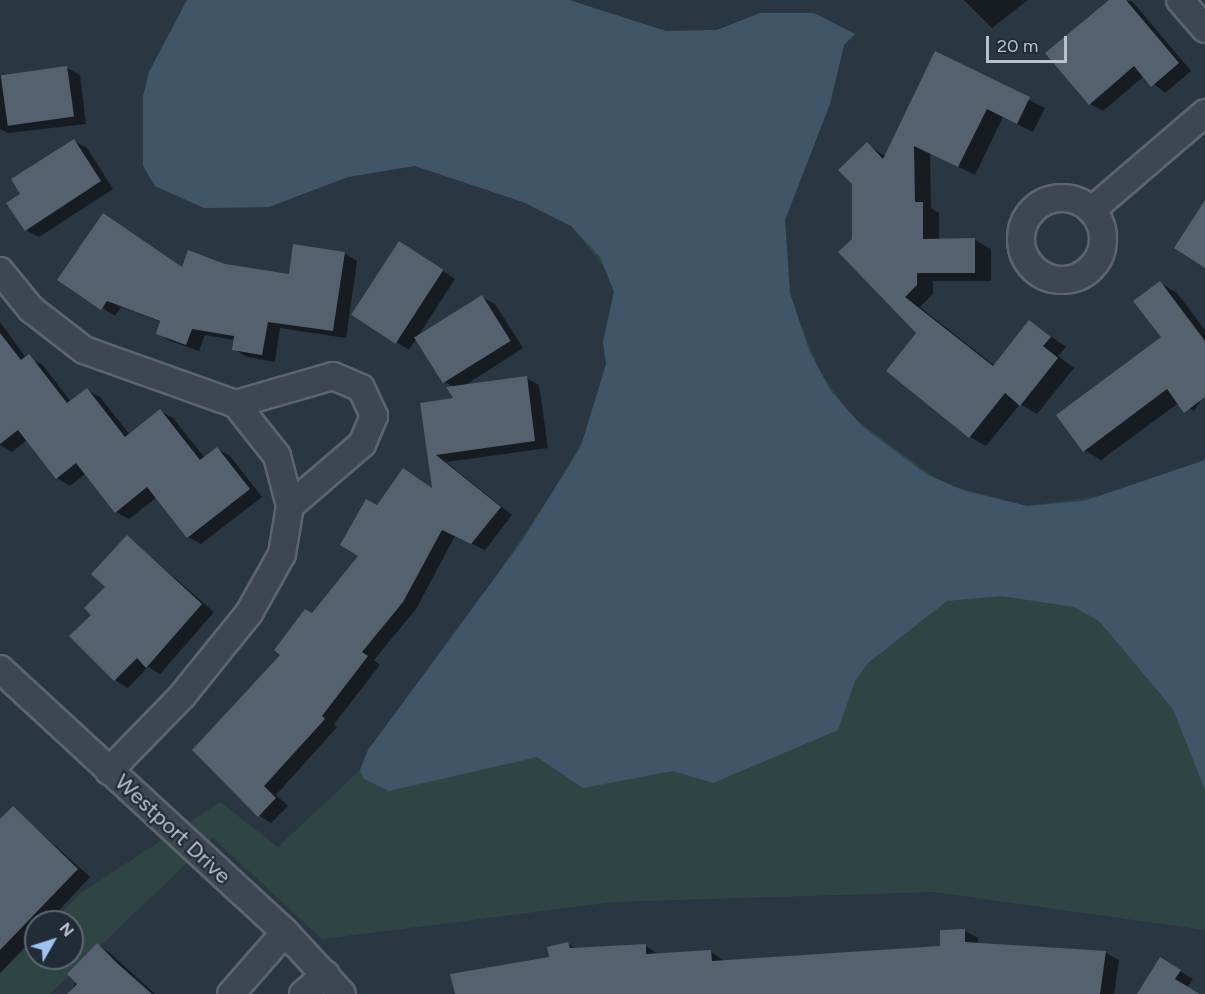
<!DOCTYPE html>
<html>
<head>
<meta charset="utf-8">
<style>
  body { margin:0 }
  #map { position:relative; width:1205px; height:994px; overflow:hidden; background:#2a3641; font-family:Figtree,sans-serif }
  div>[style] { position:absolute }
  .green>* { inset:0; background:#2f4544 }
  .water>* { inset:0; background:#415568 }
  .shadow>* { inset:0; background:#0007 }
  .building>* { inset:0; background:#55616e; transform-origin:0 0 }
  .roads { filter:drop-shadow(2px 0 #5c656e) drop-shadow(-2px 0 #5c656e) drop-shadow(0 2px #5c656e) drop-shadow(0 -2px #5c656e) }
  .minor>* { height:26px; margin:-13px; padding:0 13px; transform-origin:13px; border-radius:13px; background:#3e4751 }
  .minor>.ring { margin:-13px; padding:0; box-sizing:content-box; background:none; border:26px solid #3e4751; border-radius:50% }
  span { translate:-50% -50%; white-space:nowrap; text-align:center; line-height:1.15; -webkit-text-stroke:4.5px #222c36; paint-order:stroke }
  .street-label { font-size:22px; color:#bbc2cb }
  .north { position:absolute; left:24px; top:910px; width:60px; height:60px; box-sizing:border-box; background:#222c36; border:2px solid #5f6872; border-radius:50%; rotate:51deg; font-size:16px; font-weight:700; line-height:24px; text-align:center; color:#bbc2cb }
  .north::after { content:''; display:block; margin:auto; width:21px; height:27px; background:#9cc3ef; clip-path:polygon(50% 0,100% 100%,50% 72%,0 100%) }
  .scale { position:absolute; left:986px; top:36px; width:81px; height:27px; box-sizing:border-box; border:3px solid #bbc2cb; border-top:0; padding-left:8px; font-size:18px; line-height:21px; white-space:nowrap; color:#bbc2cb; -webkit-text-stroke:4px #222c36; paint-order:stroke }
</style>
</head>
<body>
<div id="map">
  <div class="green">
    <i style="clip-path:polygon(187px 0,569px 0,666px 31px,717px 30px,760px 13px,814px 13px,855px 34px,844px 45px,830px 104px,785px 220px,790px 293px,798px 317px,819px 369px,850px 415px,944px 484px,1027px 506px,1120px 493px,1205px 460px,1205px 930px,934px 892px,614px 902px,322px 939px,213px 838px,50px 994px,0 994px,0 974px,36px 938px,36px 958px,72px 958px,72px 922px,52px 922px,81px 893px,220px 802px,278px 847px,360px 770px,368px 750px,442px 655px,561px 480px,593px 420px,606px 364px,603px 342px,614px 292px,609px 273px,571px 226px,523px 202px,415px 166px,348px 177px,269px 207px,204px 208px,155px 186px,143px 166px,143px 97px,149px 72px)"></i>
  </div>
  <div class="water">
    <i style="clip-path:polygon(187px 0,569px 0,666px 31px,717px 30px,760px 13px,814px 13px,855px 34px,844px 45px,830px 104px,785px 220px,790px 293px,809px 350px,830px 390px,863px 427px,926px 474px,965px 491px,1027px 506px,1084px 501px,1205px 460px,1205px 790px,1173px 709px,1099px 621px,1074px 607px,1001px 596px,947px 601px,868px 663px,855px 681px,838px 730px,713px 783px,673px 771px,583px 788px,537px 757px,389px 791px,364px 779px,360px 770px,368px 750px,522px 541px,581px 446px,606px 364px,603px 342px,614px 292px,600px 257px,571px 226px,523px 202px,415px 166px,348px 177px,269px 207px,204px 208px,155px 186px,143px 166px,143px 97px,149px 72px)"></i>
  </div>
  <div class="shadow">
    <i style="clip-path:polygon(964px 0,1028px 0,992px 28px)"></i>
    <i style="clip-path:polygon(1112px 0,1132px 1px,1191px 71px,1165px 93px,1144px 76px,1103px 111px,1090px 104px)"></i>
    <i style="clip-path:polygon(935px 53px,1045px 108px,1033px 132px,1003px 117px,975px 175px,930px 153px,931px 208px,939px 213px,939px 240px,975px 240px,991px 249px,991px 281px,933px 281px,933px 294px,920px 307px,995px 366px,1030px 322px,1066px 347px,1058px 356px,1074px 368px,1037px 414px,1020px 404px,986px 446px,970px 437px,918px 333px,853px 239px,867px 144px,886px 157px)"></i>
    <i style="clip-path:polygon(67px 68px,80px 75px,86px 124px,8px 133px,0 129px,0 75px)"></i>
    <i style="clip-path:polygon(74px 141px,87px 148px,113px 189px,39px 237px,26px 230px,22px 194px)"></i>
    <i style="clip-path:polygon(413px 250px,455px 279px,409px 350px,353px 314px)"></i>
    <i style="clip-path:polygon(344px 253px,357px 261px,346px 338px,280px 328px,275px 362px,247px 357px,234px 349px,235px 340px,205px 335px,199px 351px,170px 341px,157px 333px,161px 322px,121px 307px,115px 316px,60px 280px,225px 265px,291px 275px)"></i>
    <i style="clip-path:polygon(1160px 283px,1177px 293px,1205px 330px,1205px 394px,1194px 411px,1180px 402px,1101px 460px,1084px 450px,1163px 338px)"></i>
    <i style="clip-path:polygon(482px 297px,495px 304px,523px 348px,464px 386px,526px 378px,539px 385px,548px 448px,446px 462px,512px 515px,485px 550px,455px 536px,416px 609px,374px 660px,380px 665px,334px 724px,337px 727px,276px 795px,288px 806px,271px 823px,258px 815px,283px 655px,360px 555px,378px 507px,434px 490px,421px 404px,456px 399px,454px 387px,445px 382px)"></i>
    <i style="clip-path:polygon(0 322px,26px 358px,42px 364px,71px 402px,87px 390px,100px 397px,130px 435px,160px 411px,173px 418px,205px 458px,217px 449px,230px 456px,262px 497px,201px 544px,188px 537px,157px 497px,129px 519px,116px 512px,86px 473px,70px 486px,57px 478px,27px 440px,12px 452px,0 445px)"></i>
    <i style="clip-path:polygon(128px 537px,214px 612px,160px 674px,148px 667px,128px 688px,115px 680px,93px 615px)"></i>
    <i style="clip-path:polygon(13px 808px,90px 877px,48px 922px,36px 922px,36px 935px,0 973px,0 822px)"></i>
    <i style="clip-path:polygon(965px 931px,978px 938px,978px 945px,1106px 953px,1119px 960px,1114px 994px,456px 994px,551px 958px,568px 944px,577px 949px,645px 945px,659px 955px,711px 952px,724px 961px,942px 948px)"></i>
    <i style="clip-path:polygon(97px 945px,110px 953px,155px 994px,69px 994px)"></i>
    <i style="clip-path:polygon(1160px 959px,1193px 979px,1187px 988px,1198px 994px,1139px 994px)"></i>
  </div>
  <div class="building">
    <i style="clip-path:polygon(1109px 0,1126px 0,1179px 63px,1151px 87px,1134px 66px,1089px 105px,1045px 53px)"></i>
    <i style="clip-path:polygon(935px 51px,1030px 97px,1017px 124px,987px 109px,958px 167px,914px 146px,915px 202px,923px 202px,923px 239px,975px 238px,975px 273px,917px 273px,917px 285px,905px 297px,993px 366px,1029px 320px,1051px 337px,1043px 346px,1058px 358px,1020px 406px,1005px 393px,969px 438px,886px 371px,916px 333px,838px 252px,852px 239px,852px 184px,838px 170px,867px 142px,883px 159px)"></i>
    <i style="left:67px;top:66px;width:51px;height:67px;rotate:82deg"></i>
    <i style="clip-path:polygon(74px 139px,101px 181px,25px 231px,6px 203px,20px 194px,11px 179px)"></i>
    <i style="clip-path:polygon(1205px 200px,1205px 268px,1174px 248px)"></i>
    <i style="clip-path:polygon(103px 213px,182px 267px,188px 250px,225px 264px,289px 274px,293px 244px,345px 252px,333px 331px,268px 322px,262px 355px,232px 350px,234px 336px,192px 329px,186px 345px,156px 334px,160px 321px,107px 301px,101px 310px,57px 280px)"></i>
    <i style="left:399px;top:241px;width:53px;height:88px;rotate:33deg"></i>
    <i style="clip-path:polygon(1160px 281px,1205px 341px,1205px 397px,1184px 413px,1167px 389px,1083px 452px,1056px 415px,1161px 337px,1133px 301px)"></i>
    <i style="left:482px;top:295px;width:54px;height:80px;rotate:58deg"></i>
    <i style="clip-path:polygon(0 333px,21px 360px,29px 354px,67px 403px,87px 388px,125px 437px,160px 409px,200px 460px,217px 447px,250px 489px,187px 538px,147px 487px,115px 513px,76px 463px,56px 479px,18px 430px,0 444px)"></i>
    <i style="clip-path:polygon(527px 376px,535px 441px,436px 455px,501px 507px,471px 544px,442px 530px,403px 602px,362px 652px,368px 656px,322px 716px,325px 719px,264px 786px,276px 798px,258px 817px,192px 750px,280px 655px,274px 650px,305px 609px,312px 613px,358px 556px,340px 545px,366px 499px,377px 505px,403px 468px,432px 488px,420px 403px,453px 398px,446px 387px)"></i>
    <i style="clip-path:polygon(127px 535px,202px 604px,146px 668px,137px 658px,114px 681px,69px 636px,91px 615px,84px 608px,105px 587px,91px 574px)"></i>
    <i style="clip-path:polygon(13px 806px,78px 869px,0 950px,0 819px)"></i>
    <i style="clip-path:polygon(965px 929px,965px 942px,1106px 951px,1100px 994px,455px 994px,450px 974px,549px 957px,547px 947px,568px 942px,570px 948px,646px 944px,646px 954px,711px 950px,712px 961px,940px 946px,940px 930px)"></i>
    <i style="clip-path:polygon(97px 943px,118px 964px,152px 994px,67px 994px,77px 984px,67px 974px)"></i>
    <i style="clip-path:polygon(1160px 957px,1181px 970px,1175px 979px,1200px 994px,1137px 994px)"></i>
  </div>
  <div class="roads">
    <div class="minor">
      <i style="left:1180px;top:0;width:38px;rotate:49deg"></i>
      <i class="ring" style="left:1021px;top:198px;width:56px;height:56px"></i>
      <i style="left:1092px;top:210px;width:149px;rotate:-40.6deg"></i>
      <i style="left:0;top:271px;width:49px;rotate:50.8deg"></i>
      <i style="left:31px;top:309px;width:67px;rotate:37.7deg"></i>
      <i style="left:84px;top:350px;width:161px;rotate:19.6deg"></i>
      <i style="left:236px;top:404px;width:66px;rotate:51.7deg"></i>
      <i style="left:277px;top:456px;width:52px;rotate:75.4deg"></i>
      <i style="left:290px;top:506px;width:49px;rotate:99.5deg"></i>
      <i style="left:282px;top:554px;width:68px;rotate:119.2deg"></i>
      <i style="left:249px;top:613px;width:107px;rotate:128.9deg"></i>
      <i style="left:182px;top:696px;width:105px;rotate:134.2deg"></i>
      <i style="left:236px;top:404px;width:101px;rotate:-16.1deg"></i>
      <i style="left:333px;top:376px;width:30px;rotate:23deg"></i>
      <i style="left:361px;top:388px;width:31px;rotate:65deg"></i>
      <i style="left:374px;top:416px;width:30px;rotate:113deg"></i>
      <i style="left:362px;top:444px;width:95px;rotate:139.3deg"></i>
      <i style="left:0;top:669px;width:388px;rotate:42.7deg"></i>
      <i style="left:285px;top:932px;width:84px;rotate:47.4deg"></i>
      <i style="left:231px;top:994px;width:82px;rotate:-48.9deg"></i>
      <i style="left:303px;top:994px;width:30px;rotate:-41deg"></i>
    </div>
  </div>
  <div class="street-label">
    <span style="left:173px;top:829px;rotate:43deg">Westport Drive</span>
  </div>
  <div class="north">N</div>
  <div class="scale">20 m</div>
</div>
</body>
</html>
